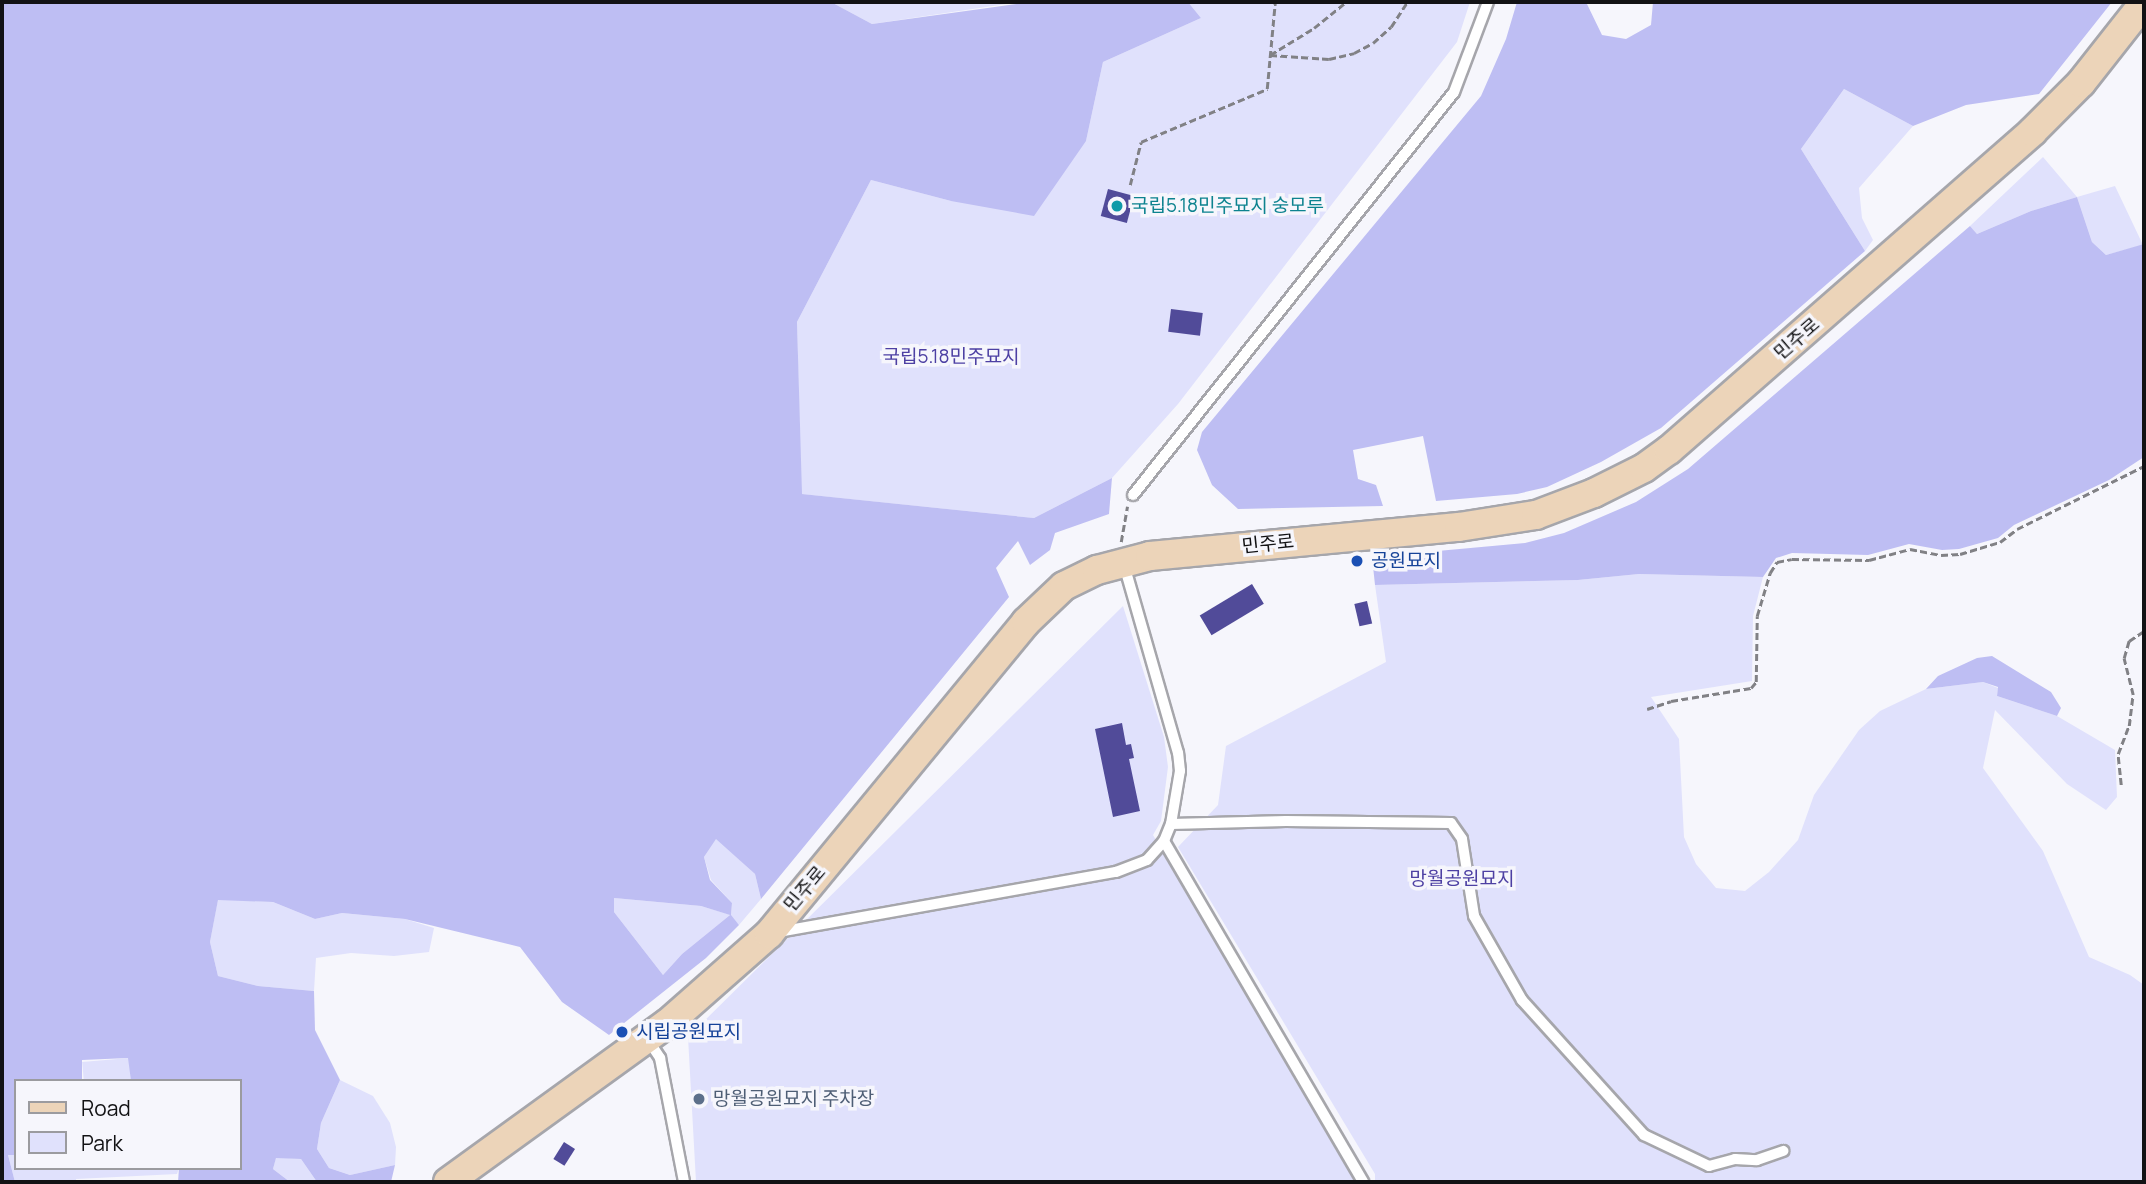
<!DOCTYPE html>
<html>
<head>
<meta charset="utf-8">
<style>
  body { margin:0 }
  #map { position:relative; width:2146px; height:1184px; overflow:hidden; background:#f6f6fc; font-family:Manrope,"Noto Sans KR",sans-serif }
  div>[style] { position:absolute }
  .green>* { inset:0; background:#e0e1fc; transform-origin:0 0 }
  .forest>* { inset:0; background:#bebef3 }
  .building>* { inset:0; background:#514b99; transform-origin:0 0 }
  .path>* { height:2.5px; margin-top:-1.25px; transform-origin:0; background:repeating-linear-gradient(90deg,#818185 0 7px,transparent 0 10.5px) }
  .roads { filter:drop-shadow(2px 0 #a6a6ab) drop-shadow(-2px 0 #a6a6ab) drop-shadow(0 2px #a6a6ab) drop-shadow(0 -2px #a6a6ab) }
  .lane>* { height:10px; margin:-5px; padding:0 5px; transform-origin:5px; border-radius:5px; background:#fff }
  .secondary>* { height:28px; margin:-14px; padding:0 14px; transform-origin:14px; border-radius:14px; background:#ecd4b9 }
  .dots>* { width:19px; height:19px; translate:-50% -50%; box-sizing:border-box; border:4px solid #f6f6fc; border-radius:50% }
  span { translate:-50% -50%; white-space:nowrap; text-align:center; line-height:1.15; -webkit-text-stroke:7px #f6f6fc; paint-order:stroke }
  .culture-label { font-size:19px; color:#0d838f }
  .left { translate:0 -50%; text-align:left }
  .street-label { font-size:19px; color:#121214 }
  .park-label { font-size:19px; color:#4d40a3 }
  .transit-label { font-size:19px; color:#164399 }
  .service-label { font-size:19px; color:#4e5e75 }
  .frame { position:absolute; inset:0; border:4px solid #121214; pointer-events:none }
  .legend { position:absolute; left:14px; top:1079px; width:228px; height:91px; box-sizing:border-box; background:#f6f6fc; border:2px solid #9b9b9f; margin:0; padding:9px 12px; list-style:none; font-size:21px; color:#121214 }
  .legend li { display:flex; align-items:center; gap:14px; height:35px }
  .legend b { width:35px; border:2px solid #9b9b9f }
</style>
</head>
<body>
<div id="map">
  <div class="green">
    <i style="clip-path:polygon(831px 2px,1020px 2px,872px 24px)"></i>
    <i style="clip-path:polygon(1188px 2px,1470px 2px,1457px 42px,1178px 404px,1112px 478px,1034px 518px,801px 494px,797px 322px,871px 180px,951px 201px,1086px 141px,1103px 62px,1201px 18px)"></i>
    <i style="clip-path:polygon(1844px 89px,1913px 126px,1859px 188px,1862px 218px,1873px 240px,1865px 251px,1801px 149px)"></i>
    <i style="clip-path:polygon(2043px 157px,2077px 197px,2115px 186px,2143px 245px,2106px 255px,2092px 242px,2077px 197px,2031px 211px,1977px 234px,1970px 226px)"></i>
    <i style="clip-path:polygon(1639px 574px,1763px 577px,1753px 616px,1752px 681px,1651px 697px,1679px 739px,1684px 837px,1696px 864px,1716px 888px,1745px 891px,1769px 872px,1798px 840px,1814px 795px,1859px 730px,1880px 711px,1926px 689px,1983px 682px,1998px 688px,1997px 696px,2057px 716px,2115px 750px,2117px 797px,2106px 810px,2067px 784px,1995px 710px,1983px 768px,2043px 851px,2089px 957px,2130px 975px,2144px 985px,2144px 1182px,1375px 1182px,1375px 1174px,1178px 847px,1218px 805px,1226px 746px,1386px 662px,1375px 585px,1578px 580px)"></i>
    <i style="clip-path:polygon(1123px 606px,1164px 737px,1168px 767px,1161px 821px,1153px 835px,1355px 1182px,696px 1182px,688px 1037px)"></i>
    <i style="clip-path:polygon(716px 838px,755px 874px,761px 899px,739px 925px,730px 915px,682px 954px,663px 975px,614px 912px,614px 898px,701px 906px,731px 915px,732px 903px,711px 880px,704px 857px)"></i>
    <i style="clip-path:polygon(218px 899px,273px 902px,315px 919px,342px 913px,405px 919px,434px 928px,429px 952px,394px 956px,351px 953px,316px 958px,314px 991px,258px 986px,218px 976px,210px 942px)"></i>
    <i style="left:129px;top:1058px;width:23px;height:47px;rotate:85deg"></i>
    <i style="clip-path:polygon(340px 1080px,373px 1096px,390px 1123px,396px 1147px,395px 1165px,350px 1175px,329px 1168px,317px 1149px,321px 1123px)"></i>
    <i style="clip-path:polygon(8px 1155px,16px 1155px,16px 1168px,179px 1168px,177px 1174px,76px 1179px,76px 1182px,15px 1182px)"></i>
    <i style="clip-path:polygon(276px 1157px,301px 1159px,317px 1182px,290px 1182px,273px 1169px)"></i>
  </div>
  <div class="forest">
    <i style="clip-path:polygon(evenodd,2px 2px,831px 2px,872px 24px,1030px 2px,1188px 2px,1201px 18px,1103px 62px,1086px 141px,1034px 216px,951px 201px,871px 180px,797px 322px,802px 494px,1034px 518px,1112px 478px,1109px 514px,1055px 533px,1050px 550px,1030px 565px,1018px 541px,996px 568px,1009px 597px,761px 899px,755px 874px,716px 839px,704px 857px,710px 880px,732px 903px,731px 915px,739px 925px,706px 958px,609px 1035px,562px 1002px,520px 947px,405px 919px,342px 913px,315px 919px,273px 902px,218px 900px,210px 942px,218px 976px,258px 986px,314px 991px,315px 1030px,340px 1080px,321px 1123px,317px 1149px,329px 1168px,350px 1175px,395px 1165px,391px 1182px,317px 1182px,301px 1159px,276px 1158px,273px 1169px,290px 1182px,178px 1182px,179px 1168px,240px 1168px,240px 1081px,131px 1081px,128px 1058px,82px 1060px,82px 1081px,16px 1081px,16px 1155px,8px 1155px,15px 1182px,2px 1182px,2px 2px,614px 898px,701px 906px,730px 915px,682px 954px,663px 975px,614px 912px,614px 898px)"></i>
    <i style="clip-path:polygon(1517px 2px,1586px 2px,1602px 35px,1626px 39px,1651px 25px,1653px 2px,2112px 2px,2039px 94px,1966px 105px,1913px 126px,1844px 89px,1801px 149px,1865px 251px,1661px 428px,1601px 462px,1547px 487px,1517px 494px,1436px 501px,1423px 436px,1353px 450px,1358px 479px,1376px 485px,1383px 506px,1238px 509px,1212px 485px,1197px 450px,1202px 432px,1481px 96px,1506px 39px)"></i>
    <i style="clip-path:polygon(2077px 197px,2092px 242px,2106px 255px,2144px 244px,2144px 457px,2109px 480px,2014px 525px,1998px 538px,1959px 549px,1942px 550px,1909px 544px,1868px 555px,1792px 553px,1776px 558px,1763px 577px,1639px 574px,1578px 580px,1375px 585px,1372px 557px,1525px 543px,1564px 533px,1636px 502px,1688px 469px,1970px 226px,1977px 234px,2031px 211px)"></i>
    <i style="clip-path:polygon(1992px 656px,2051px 692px,2061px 708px,2057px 716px,1997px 696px,1998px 687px,1983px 682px,1926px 689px,1938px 676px,1977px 658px)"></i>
  </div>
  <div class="building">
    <i style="left:1108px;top:189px;width:27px;height:28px;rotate:15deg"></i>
    <i style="left:1171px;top:309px;width:32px;height:23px;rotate:7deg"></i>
    <i style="left:1252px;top:584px;width:23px;height:61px;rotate:59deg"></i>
    <i style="left:1367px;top:601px;width:23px;height:13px;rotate:77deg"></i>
    <i style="clip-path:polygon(1122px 723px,1126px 745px,1131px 744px,1134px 758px,1129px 759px,1140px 811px,1113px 817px,1095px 729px)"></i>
    <i style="left:564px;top:1142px;width:13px;height:20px;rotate:32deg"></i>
  </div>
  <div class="path">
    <i style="left:1270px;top:55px;width:59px;rotate:3.9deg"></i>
    <i style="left:1329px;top:59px;width:26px;rotate:-13deg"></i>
    <i style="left:1354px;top:53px;width:21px;rotate:-28deg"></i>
    <i style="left:1373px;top:43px;width:24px;rotate:-42deg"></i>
    <i style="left:1391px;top:27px;width:30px;rotate:-57deg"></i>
    <i style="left:1270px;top:55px;width:52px;rotate:-31.5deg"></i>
    <i style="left:1314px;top:28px;width:41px;rotate:-39.1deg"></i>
    <i style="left:1130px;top:185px;width:44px;rotate:-75.7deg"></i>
    <i style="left:1141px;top:142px;width:137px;rotate:-22.8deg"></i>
    <i style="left:1267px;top:89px;width:87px;rotate:-84.7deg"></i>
    <i style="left:1121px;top:542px;width:36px;rotate:-80deg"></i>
    <i style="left:1647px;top:709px;width:25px;rotate:-18deg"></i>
    <i style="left:1671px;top:701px;width:81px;rotate:-9.2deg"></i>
    <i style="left:1751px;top:688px;width:8px;rotate:-50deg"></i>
    <i style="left:1756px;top:682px;width:66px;rotate:-89.1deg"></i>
    <i style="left:1757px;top:616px;width:45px;rotate:-73.2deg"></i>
    <i style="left:1770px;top:573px;width:13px;rotate:-58deg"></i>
    <i style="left:1777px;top:562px;width:15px;rotate:-11deg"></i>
    <i style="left:1792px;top:559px;width:77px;rotate:0.7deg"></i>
    <i style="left:1869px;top:560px;width:42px;rotate:-15deg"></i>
    <i style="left:1910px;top:549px;width:32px;rotate:11deg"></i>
    <i style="left:1941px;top:555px;width:19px;rotate:-3deg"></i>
    <i style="left:1960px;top:554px;width:42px;rotate:-16.7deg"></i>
    <i style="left:2000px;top:542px;width:21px;rotate:-37deg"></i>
    <i style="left:2017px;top:529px;width:142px;rotate:-26.4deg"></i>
    <i style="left:2121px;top:785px;width:31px;rotate:-96deg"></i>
    <i style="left:2118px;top:754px;width:30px;rotate:-69deg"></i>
    <i style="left:2129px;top:726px;width:31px;rotate:-83deg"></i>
    <i style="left:2133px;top:695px;width:38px;rotate:-104deg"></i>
    <i style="left:2124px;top:658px;width:18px;rotate:-74deg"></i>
    <i style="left:2129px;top:641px;width:18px;rotate:-34deg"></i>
  </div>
  <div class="roads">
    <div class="lane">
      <i style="left:1133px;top:495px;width:515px;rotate:-51.46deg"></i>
      <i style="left:1454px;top:92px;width:96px;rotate:-69.3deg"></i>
      <i style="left:1171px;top:824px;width:115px;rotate:-1.5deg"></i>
      <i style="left:1286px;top:821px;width:165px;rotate:0.7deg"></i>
      <i style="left:1451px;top:823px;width:19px;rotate:55deg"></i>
      <i style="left:1462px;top:839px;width:78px;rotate:81.1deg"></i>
      <i style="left:1474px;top:916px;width:97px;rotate:60.3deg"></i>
      <i style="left:1522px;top:1000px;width:182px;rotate:47.9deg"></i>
      <i style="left:1644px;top:1135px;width:72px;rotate:25.5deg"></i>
      <i style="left:1709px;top:1166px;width:27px;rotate:-15deg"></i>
      <i style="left:1735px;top:1159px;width:22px;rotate:3deg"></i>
      <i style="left:1757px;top:1160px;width:28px;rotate:-19deg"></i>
      <i style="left:1164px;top:841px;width:395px;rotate:59.7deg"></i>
      <i style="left:778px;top:932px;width:343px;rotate:-10.1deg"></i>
      <i style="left:1116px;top:872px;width:33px;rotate:-21deg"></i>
      <i style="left:1147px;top:860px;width:25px;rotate:-48deg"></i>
      <i style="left:1164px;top:841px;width:18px;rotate:-68deg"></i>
      <i style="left:1171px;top:824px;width:54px;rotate:-80.4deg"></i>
      <i style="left:1180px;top:771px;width:18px;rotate:-96deg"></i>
      <i style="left:1178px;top:753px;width:196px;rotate:-106deg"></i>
      <i style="left:648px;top:1040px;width:22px;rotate:56deg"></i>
      <i style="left:660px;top:1058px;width:126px;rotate:79deg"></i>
    </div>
    <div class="secondary">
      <i style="left:448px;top:1182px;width:271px;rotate:-35.9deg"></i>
      <i style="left:668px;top:1023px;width:135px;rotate:-41.4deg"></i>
      <i style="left:769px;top:934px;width:404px;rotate:-50.5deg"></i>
      <i style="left:1026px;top:622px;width:52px;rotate:-43.5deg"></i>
      <i style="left:1064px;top:586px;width:37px;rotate:-26deg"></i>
      <i style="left:1097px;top:570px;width:55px;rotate:-14.8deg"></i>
      <i style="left:1150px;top:556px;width:310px;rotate:-5.4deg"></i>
      <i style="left:1459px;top:527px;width:78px;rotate:-8.9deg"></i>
      <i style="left:1536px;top:515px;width:62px;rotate:-20.8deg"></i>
      <i style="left:1594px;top:493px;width:56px;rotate:-26.6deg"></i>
      <i style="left:1644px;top:468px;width:31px;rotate:-36deg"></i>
      <i style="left:1669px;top:450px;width:483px;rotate:-41.2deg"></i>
      <i style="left:2032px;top:132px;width:69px;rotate:-45deg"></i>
      <i style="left:2081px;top:83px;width:102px;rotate:-51.8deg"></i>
    </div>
  </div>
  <div class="dots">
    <i style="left:1117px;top:206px;background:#0f9aa8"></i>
    <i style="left:1357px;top:561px;background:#1a4fb4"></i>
    <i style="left:622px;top:1032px;background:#1a4fb4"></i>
    <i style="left:699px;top:1099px;background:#5c6f8a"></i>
  </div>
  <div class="culture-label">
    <span class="left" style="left:1131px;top:206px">국립5.18민주묘지 숭모루</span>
  </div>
  <div class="street-label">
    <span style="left:1797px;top:339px;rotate:-41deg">민주로</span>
    <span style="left:1268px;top:544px;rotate:-6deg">민주로</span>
    <span style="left:805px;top:889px;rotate:-50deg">민주로</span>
  </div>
  <div class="park-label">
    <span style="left:951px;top:357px">국립5.18민주묘지</span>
    <span style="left:1462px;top:879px">망월공원묘지</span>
  </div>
  <div class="transit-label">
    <span class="left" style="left:1371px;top:561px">공원묘지</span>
    <span class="left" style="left:636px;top:1032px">시립공원묘지</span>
  </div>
  <div class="service-label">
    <span class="left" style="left:713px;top:1099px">망월공원묘지 주차장</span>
  </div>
  <div class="frame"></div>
  <ul class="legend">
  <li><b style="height:9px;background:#ecd4b9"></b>Road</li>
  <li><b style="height:19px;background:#e0e1fc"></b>Park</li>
  </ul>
</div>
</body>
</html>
